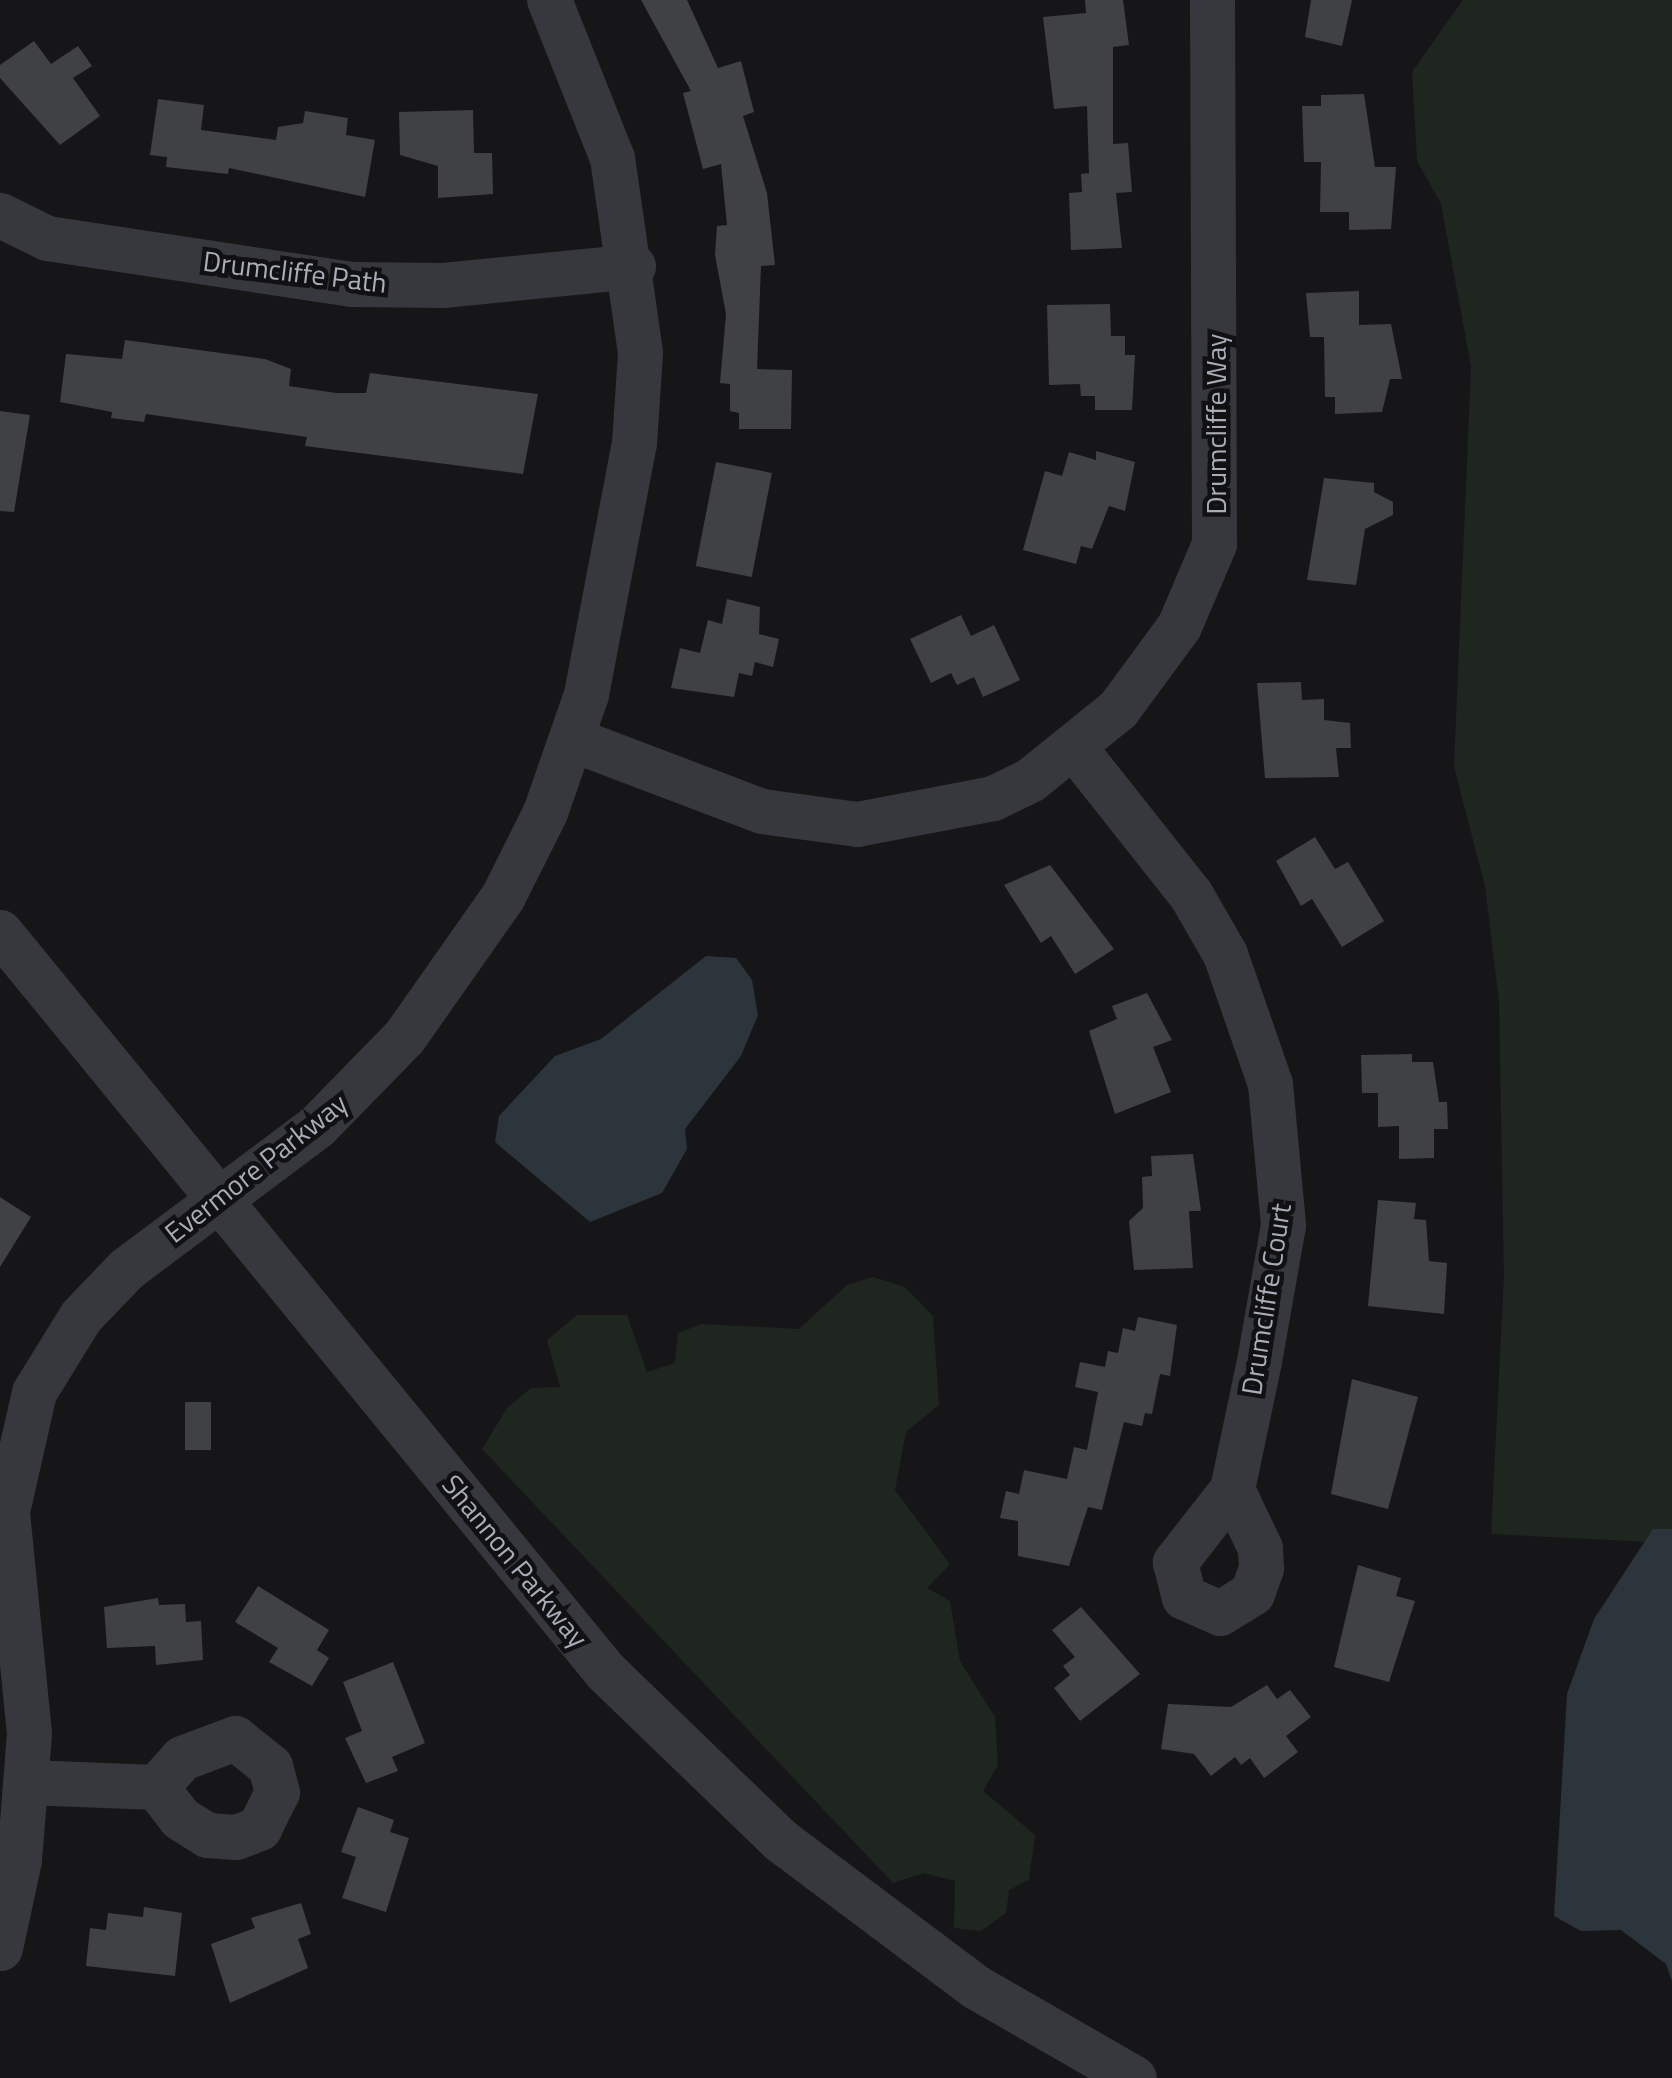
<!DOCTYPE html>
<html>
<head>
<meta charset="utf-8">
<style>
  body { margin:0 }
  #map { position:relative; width:1672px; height:2078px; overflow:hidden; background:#161618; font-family:"Titillium Web",sans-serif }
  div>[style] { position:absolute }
  .green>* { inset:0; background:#1e261f }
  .water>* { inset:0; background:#2c353c }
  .building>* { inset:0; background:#404145; transform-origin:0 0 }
  .minor>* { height:45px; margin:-22.5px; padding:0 22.5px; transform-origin:22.5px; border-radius:22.5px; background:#37383d }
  span { translate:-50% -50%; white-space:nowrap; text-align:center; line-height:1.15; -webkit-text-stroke:9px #111113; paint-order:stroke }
  .street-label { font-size:28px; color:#a8adb8 }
</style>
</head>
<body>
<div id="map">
  <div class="green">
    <i style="clip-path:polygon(1463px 0,1672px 0,1672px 1543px,1491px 1534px,1504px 1277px,1499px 1002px,1485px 886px,1454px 767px,1471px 366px,1441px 204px,1417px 161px,1412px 72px)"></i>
    <i style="clip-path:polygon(873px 1277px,905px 1287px,933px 1316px,939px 1405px,906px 1432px,895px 1490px,950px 1564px,927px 1588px,950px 1601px,960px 1661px,995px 1717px,998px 1765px,983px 1791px,1035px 1835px,1029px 1880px,1009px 1890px,1006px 1913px,981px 1931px,954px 1928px,955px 1881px,924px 1873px,893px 1883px,482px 1449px,507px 1408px,531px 1388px,560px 1387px,547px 1340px,577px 1315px,627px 1315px,647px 1372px,675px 1363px,678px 1333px,702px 1324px,799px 1329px,847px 1285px)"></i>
  </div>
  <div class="water">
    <i style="clip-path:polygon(706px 956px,736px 958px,752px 980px,758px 1015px,741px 1056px,685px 1129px,687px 1149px,662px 1193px,590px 1222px,495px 1142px,499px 1116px,555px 1056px,601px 1039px)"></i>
    <i style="clip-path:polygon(1653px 1529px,1672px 1529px,1672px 1981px,1666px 1964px,1621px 1930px,1581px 1931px,1554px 1916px,1567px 1694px,1594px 1619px)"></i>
  </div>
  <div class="building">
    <i style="clip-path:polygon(641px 0,687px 0,718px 68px,741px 61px,754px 112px,743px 116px,767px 193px,775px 265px,761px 266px,757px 369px,792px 370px,791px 429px,739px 429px,739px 413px,730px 411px,730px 384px,720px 383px,726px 314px,715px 255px,717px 226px,727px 225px,721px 164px,703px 169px,683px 93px,691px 91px)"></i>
    <i style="clip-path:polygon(1085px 0,1123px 0,1129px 45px,1113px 47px,1113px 144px,1128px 143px,1132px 192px,1116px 193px,1122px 248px,1071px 250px,1069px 193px,1082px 192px,1081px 174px,1089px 173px,1087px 106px,1054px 109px,1043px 17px,1086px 13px)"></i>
    <i style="clip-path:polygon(1311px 0,1352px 0,1342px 46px,1305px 37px)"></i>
    <i style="clip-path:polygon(34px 41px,51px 64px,78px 46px,92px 66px,73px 78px,100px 116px,60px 145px,0 78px,0 65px)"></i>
    <i style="clip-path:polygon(1364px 94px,1375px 167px,1396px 167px,1391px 229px,1349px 230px,1349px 212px,1320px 212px,1321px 162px,1304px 162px,1302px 106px,1321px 106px,1321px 95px)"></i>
    <i style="clip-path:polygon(158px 99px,204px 105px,201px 130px,276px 140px,278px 127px,303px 123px,305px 111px,348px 118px,346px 135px,375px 140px,365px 197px,229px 168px,228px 174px,166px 167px,167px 157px,150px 155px)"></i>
    <i style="clip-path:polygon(473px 110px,474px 153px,492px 153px,493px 194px,438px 198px,438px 166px,400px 155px,399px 112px)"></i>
    <i style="clip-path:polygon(1359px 291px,1359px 325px,1391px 324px,1402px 379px,1390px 379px,1382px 412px,1335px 414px,1335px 397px,1325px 397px,1324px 337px,1310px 337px,1306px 293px)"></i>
    <i style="clip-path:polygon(1110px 304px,1111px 336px,1125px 336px,1125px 355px,1135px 355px,1132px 410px,1095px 410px,1095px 396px,1081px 396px,1080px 384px,1049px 385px,1047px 305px)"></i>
    <i style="clip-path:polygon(125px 340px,265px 359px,291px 369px,289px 386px,336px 393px,366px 393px,370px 373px,538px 394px,523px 474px,305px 446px,307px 437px,146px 414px,144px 422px,111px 418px,112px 412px,60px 402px,66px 354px,122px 359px)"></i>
    <i style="clip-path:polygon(0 411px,30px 415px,14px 512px,0 511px)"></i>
    <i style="clip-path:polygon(1096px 451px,1135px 462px,1125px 511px,1109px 506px,1092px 549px,1081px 546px,1076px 564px,1023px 550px,1045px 471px,1062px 476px,1069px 452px,1096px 460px)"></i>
    <i style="left:716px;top:462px;width:57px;height:106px;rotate:11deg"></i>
    <i style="clip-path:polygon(1324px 478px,1374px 483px,1374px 492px,1393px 502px,1393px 515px,1365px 529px,1356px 585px,1307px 580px)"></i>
    <i style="clip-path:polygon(727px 599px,760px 607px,759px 634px,779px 639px,773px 667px,755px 662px,752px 676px,739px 673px,734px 697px,671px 688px,680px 648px,700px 653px,708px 620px,722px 624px)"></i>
    <i style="clip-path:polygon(961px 615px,971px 636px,994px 625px,1020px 680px,983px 697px,974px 677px,957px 685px,951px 673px,931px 683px,910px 639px)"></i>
    <i style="clip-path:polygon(1301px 682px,1302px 700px,1324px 699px,1324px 720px,1350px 723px,1351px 748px,1336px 748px,1339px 777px,1265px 778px,1257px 683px)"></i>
    <i style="clip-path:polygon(1315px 837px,1335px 869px,1348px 862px,1384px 921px,1342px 947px,1312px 899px,1301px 906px,1276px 861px)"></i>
    <i style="clip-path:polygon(1050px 865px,1114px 949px,1075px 974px,1051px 936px,1041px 943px,1004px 885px)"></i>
    <i style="clip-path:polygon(1147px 993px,1172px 1040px,1153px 1047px,1171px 1092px,1115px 1114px,1089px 1031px,1117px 1019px,1112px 1006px)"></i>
    <i style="clip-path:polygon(1412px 1054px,1412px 1062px,1433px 1062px,1439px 1102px,1447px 1102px,1448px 1129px,1434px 1129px,1434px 1158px,1399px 1159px,1399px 1126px,1378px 1127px,1378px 1093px,1362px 1093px,1361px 1055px)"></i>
    <i style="clip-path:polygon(1193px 1154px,1201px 1211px,1189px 1211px,1193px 1268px,1134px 1270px,1129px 1221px,1143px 1208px,1142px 1177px,1152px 1176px,1151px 1156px)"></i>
    <i style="clip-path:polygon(0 1197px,31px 1217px,0 1267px)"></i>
    <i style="clip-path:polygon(1378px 1200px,1416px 1203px,1414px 1219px,1426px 1220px,1429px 1261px,1447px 1263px,1444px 1314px,1368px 1306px)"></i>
    <i style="clip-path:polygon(1138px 1317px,1177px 1325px,1170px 1376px,1160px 1374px,1152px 1414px,1145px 1413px,1142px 1426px,1124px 1422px,1102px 1510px,1088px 1507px,1069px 1566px,1018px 1556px,1018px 1521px,1000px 1518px,1006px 1491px,1019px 1494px,1024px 1470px,1067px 1479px,1074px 1447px,1087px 1450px,1098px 1392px,1075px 1387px,1080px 1362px,1105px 1367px,1108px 1351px,1118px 1353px,1123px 1328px,1135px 1331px)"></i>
    <i style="clip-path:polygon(1352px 1379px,1418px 1397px,1388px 1509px,1331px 1494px)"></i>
    <i style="left:185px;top:1402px;width:26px;height:48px"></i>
    <i style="clip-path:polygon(1358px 1565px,1401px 1578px,1396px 1596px,1415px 1601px,1389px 1682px,1334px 1667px)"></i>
    <i style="clip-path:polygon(258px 1586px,329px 1630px,317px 1650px,329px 1658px,312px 1686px,269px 1662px,278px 1648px,235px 1622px)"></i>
    <i style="clip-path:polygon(158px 1598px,159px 1605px,185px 1604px,186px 1622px,201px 1621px,203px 1660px,156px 1665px,155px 1646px,107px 1648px,104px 1607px)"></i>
    <i style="clip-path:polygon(1081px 1607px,1140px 1674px,1080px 1721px,1054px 1688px,1070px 1675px,1063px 1666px,1075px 1657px,1052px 1630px)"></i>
    <i style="clip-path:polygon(393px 1662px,425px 1743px,392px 1757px,398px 1771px,366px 1783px,345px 1738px,362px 1731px,343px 1682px)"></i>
    <i style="clip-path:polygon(1267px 1685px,1277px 1699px,1290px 1690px,1311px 1717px,1286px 1736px,1298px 1752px,1264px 1778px,1250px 1758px,1241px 1765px,1235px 1757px,1211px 1776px,1194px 1754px,1161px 1749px,1168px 1704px,1231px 1707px)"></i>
    <i style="clip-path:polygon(358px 1807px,394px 1820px,390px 1832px,409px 1838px,386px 1912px,342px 1898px,356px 1857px,341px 1852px)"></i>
    <i style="clip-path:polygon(301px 1903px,311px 1934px,298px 1939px,308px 1968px,230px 2003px,211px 1944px,255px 1928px,251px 1918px)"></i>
    <i style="clip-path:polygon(144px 1907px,182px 1913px,175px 1976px,86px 1966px,90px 1928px,106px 1930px,108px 1913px,143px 1917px)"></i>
  </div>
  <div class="minor">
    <i style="left:0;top:215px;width:52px;rotate:26.1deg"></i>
    <i style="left:47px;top:238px;width:308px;rotate:8.6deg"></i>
    <i style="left:352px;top:284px;width:91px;rotate:0.6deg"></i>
    <i style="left:443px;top:285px;width:191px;rotate:-5.7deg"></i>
    <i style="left:572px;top:739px;width:203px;rotate:20.8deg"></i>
    <i style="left:762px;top:811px;width:96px;rotate:7.8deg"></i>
    <i style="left:857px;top:824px;width:138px;rotate:-10.8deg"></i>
    <i style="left:993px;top:798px;width:41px;rotate:-25.9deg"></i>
    <i style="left:1030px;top:780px;width:113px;rotate:-38.9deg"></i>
    <i style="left:1118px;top:709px;width:103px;rotate:-53.7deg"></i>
    <i style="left:1179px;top:626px;width:89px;rotate:-66.9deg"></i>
    <i style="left:1214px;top:544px;width:544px;rotate:-90.21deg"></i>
    <i style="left:1073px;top:746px;width:190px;rotate:51.6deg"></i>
    <i style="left:1191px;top:895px;width:68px;rotate:60deg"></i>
    <i style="left:1225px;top:954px;width:138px;rotate:70.9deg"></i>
    <i style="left:1270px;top:1084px;width:142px;rotate:84.7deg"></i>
    <i style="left:1283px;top:1225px;width:138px;rotate:100deg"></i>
    <i style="left:1259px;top:1361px;width:131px;rotate:101.9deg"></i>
    <i style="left:1232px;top:1489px;width:93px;rotate:128deg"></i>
    <i style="left:1175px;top:1562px;width:36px;rotate:76deg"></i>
    <i style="left:1184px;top:1597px;width:39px;rotate:24deg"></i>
    <i style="left:1220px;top:1613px;width:38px;rotate:-32deg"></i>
    <i style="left:1252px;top:1593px;width:27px;rotate:-70deg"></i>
    <i style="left:1261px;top:1568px;width:20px;rotate:-93deg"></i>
    <i style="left:1260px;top:1548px;width:65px;rotate:-115.4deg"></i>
    <i style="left:0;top:932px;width:955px;rotate:50.69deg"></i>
    <i style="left:605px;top:1671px;width:243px;rotate:44deg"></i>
    <i style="left:780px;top:1840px;width:245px;rotate:36.9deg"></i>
    <i style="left:976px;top:1987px;width:182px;rotate:29.9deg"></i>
    <i style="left:27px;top:1782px;width:129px;rotate:2.2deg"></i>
    <i style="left:156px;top:1787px;width:39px;rotate:52deg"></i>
    <i style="left:180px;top:1818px;width:32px;rotate:32deg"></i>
    <i style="left:207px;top:1835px;width:29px;rotate:4deg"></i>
    <i style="left:236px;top:1837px;width:25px;rotate:-21deg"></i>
    <i style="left:259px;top:1828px;width:40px;rotate:-63.4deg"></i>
    <i style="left:277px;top:1792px;width:27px;rotate:-105deg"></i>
    <i style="left:270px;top:1766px;width:45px;rotate:-141.3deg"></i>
    <i style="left:235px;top:1738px;width:57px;rotate:159.3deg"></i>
    <i style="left:182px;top:1758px;width:39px;rotate:132deg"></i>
    <i style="left:0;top:1948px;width:90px;rotate:-77.8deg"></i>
    <i style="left:19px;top:1860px;width:127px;rotate:-85.5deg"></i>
    <i style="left:29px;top:1733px;width:223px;rotate:-95.7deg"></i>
    <i style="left:7px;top:1511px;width:122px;rotate:-77.2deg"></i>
    <i style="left:34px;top:1392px;width:89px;rotate:-58.3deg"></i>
    <i style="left:81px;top:1316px;width:65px;rotate:-46.2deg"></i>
    <i style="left:126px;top:1269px;width:239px;rotate:-36.8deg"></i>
    <i style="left:317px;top:1126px;width:124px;rotate:-45.7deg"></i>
    <i style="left:404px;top:1037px;width:172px;rotate:-54.9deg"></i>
    <i style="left:503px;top:896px;width:94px;rotate:-63.4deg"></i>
    <i style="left:545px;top:812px;width:125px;rotate:-70.8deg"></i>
    <i style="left:586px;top:694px;width:256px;rotate:-79.2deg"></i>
    <i style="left:634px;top:443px;width:91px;rotate:-86.2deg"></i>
    <i style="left:640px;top:352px;width:196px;rotate:-98.2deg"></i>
    <i style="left:612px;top:158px;width:170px;rotate:-111.7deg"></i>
  </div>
  <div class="street-label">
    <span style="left:295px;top:272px;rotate:7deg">Drumcliffe Path</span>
    <span style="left:1216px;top:424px;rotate:-90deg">Drumcliffe Way</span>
    <span style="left:256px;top:1168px;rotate:-38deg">Evermore Parkway</span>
    <span style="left:1266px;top:1299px;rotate:-81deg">Drumcliffe Court</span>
    <span style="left:515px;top:1561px;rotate:51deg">Shannon Parkway</span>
  </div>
</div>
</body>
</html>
